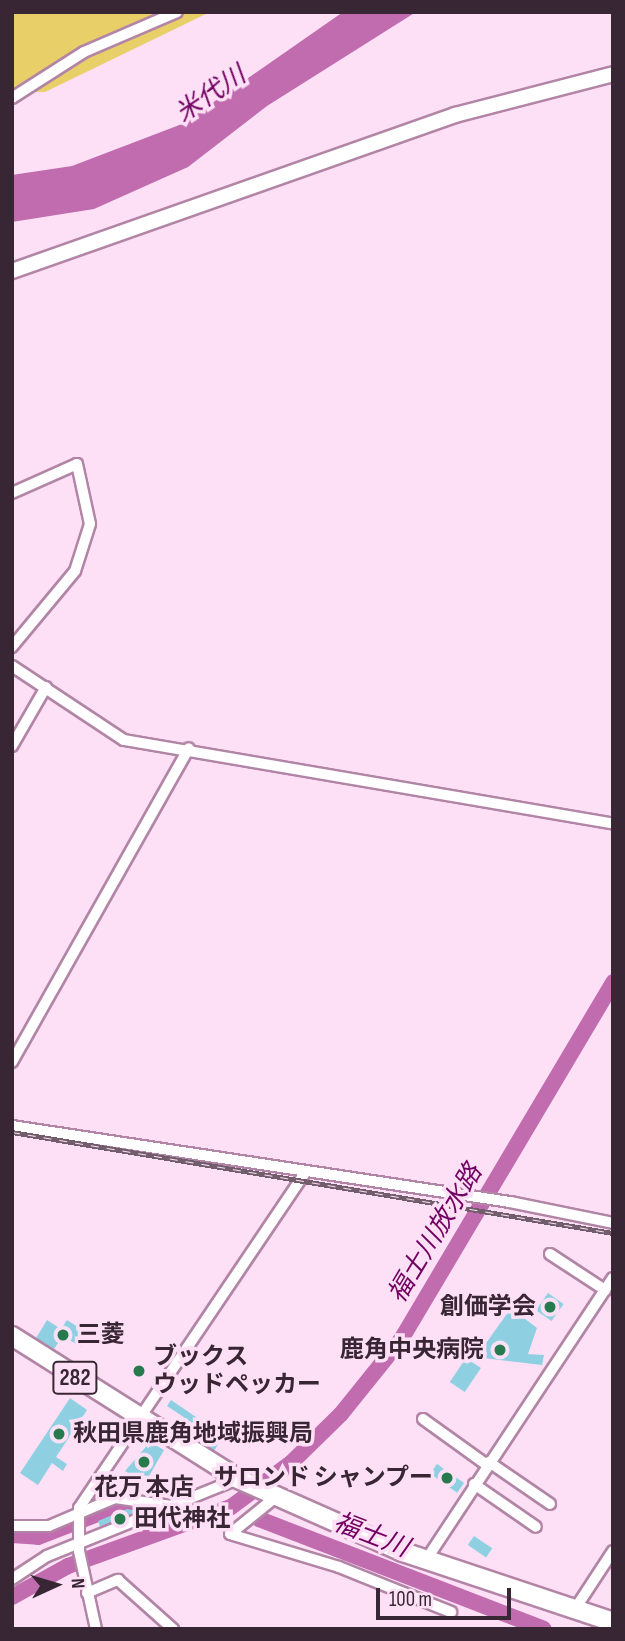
<!DOCTYPE html>
<html>
<head>
<meta charset="utf-8">
<style>
  body { margin:0 }
  #map { position:relative; width:625px; height:1641px; overflow:hidden; background:#fde0f5; font-family:"Sofia Sans Condensed","Noto Sans JP",sans-serif }
  div>[style] { position:absolute }
  .green>* { inset:0; background:#e8cf68 }
  .water>* { inset:0; background:#c06cae }
  .river>* { height:16px; margin:-8px; padding:0 8px; transform-origin:8px; border-radius:8px; background:#c06cae }
  .building>* { inset:0; background:#8ed0e2; transform-origin:0 0 }
  .roads { filter:drop-shadow(2px 0 #b285a6) drop-shadow(-2px 0 #b285a6) drop-shadow(0 2px #b285a6) drop-shadow(0 -2px #b285a6) }
  .street>* { height:10px; margin:-5px; padding:0 5px; transform-origin:5px; border-radius:5px; background:#fff }
  .secondary>* { height:14px; margin:-7px; padding:0 7px; transform-origin:7px; border-radius:7px; background:#fff }
  .highway>* { height:18px; margin:-9px; padding:0 9px; transform-origin:9px; border-radius:9px; background:#fff }
  .rail>* { height:5px; margin-top:-2.5px; transform-origin:0; background:repeating-linear-gradient(90deg,#fde0f5 0 8px,#725d6d 0 16px); box-sizing:border-box; border-block:2px solid #725d6d }
  .dots>* { width:19px; height:19px; translate:-50% -50%; box-sizing:border-box; border:4px solid #fde0f5; border-radius:50% }
  span { translate:-50% -50%; white-space:nowrap; text-align:center; line-height:1.15; -webkit-text-stroke:7px #fde0f5; paint-order:stroke }
  .shield-label span { padding:2px 5px; background:#fde0f5; border:2px solid; border-radius:5px; -webkit-text-stroke-width:0 }
  .shield-label { font-size:23px; color:#382634; font-weight:700 }
  .poi-label { font-size:24px; color:#382634; font-weight:700 }
  .right { translate:-100% -50%; text-align:right }
  .left { translate:0 -50%; text-align:left }
  .water-label { font-size:26px; color:#720262; font-style:italic }
  .frame { position:absolute; inset:0; border:14px solid #382634; pointer-events:none }
  .north { position:absolute; left:21px; top:1550px; width:70px; height:70px; -webkit-text-stroke:5px #fde0f5; paint-order:stroke; rotate:86deg; font-size:19px; font-weight:700; line-height:28px; text-align:center; color:#382634 }
  .north::after { content:''; display:block; margin:auto; width:24px; height:32px; background:#382634; clip-path:polygon(50% 0,100% 100%,50% 72%,0 100%) }
  .scale { position:absolute; left:376px; top:1588px; width:135px; height:32px; box-sizing:border-box; border:4px solid #382634; border-top:0; padding-left:9px; font-size:21px; line-height:24px; white-space:nowrap; color:#382634; -webkit-text-stroke:5px #fde0f5; paint-order:stroke }
</style>
</head>
<body>
<div id="map">
  <div class="green">
    <i style="clip-path:polygon(12px 12px,210px 12px,45px 92px,12px 91px)"></i>
  </div>
  <div class="water">
    <i style="clip-path:polygon(343px 12px,416px 12px,267px 106px,188px 167px,94px 209px,12px 222px,12px 175px,72px 166px,182px 124px)"></i>
  </div>
  <div class="river">
    <i style="left:259px;top:1519px;width:305px;rotate:21.1deg"></i>
    <i style="left:12px;top:1535px;width:26px;rotate:4deg"></i>
    <i style="left:38px;top:1537px;width:80px;rotate:-21.1deg"></i>
    <i style="left:113px;top:1508px;width:38px;rotate:-3deg"></i>
    <i style="left:12px;top:1597px;width:64px;rotate:-29deg"></i>
    <i style="left:68px;top:1566px;width:173px;rotate:-19.9deg"></i>
    <i style="left:231px;top:1507px;width:74px;rotate:-36.3deg"></i>
    <i style="left:291px;top:1463px;width:70px;rotate:-44.4deg"></i>
    <i style="left:341px;top:1414px;width:97px;rotate:-51.2deg"></i>
    <i style="left:402px;top:1338px;width:414px;rotate:-59.3deg"></i>
  </div>
  <div class="building">
    <i style="left:548px;top:1293px;width:19px;height:21px;rotate:35deg"></i>
    <i style="clip-path:polygon(511px 1308px,537px 1328px,528px 1354px,544px 1355px,542px 1365px,467px 1356px,472px 1346px,484px 1346px)"></i>
    <i style="clip-path:polygon(47px 1320px,61px 1329px,67px 1320px,89px 1334px,81px 1347px,63px 1336px,54px 1349px,36px 1338px)"></i>
    <i style="left:466px;top:1358px;width:18px;height:29px;rotate:34deg"></i>
    <i style="clip-path:polygon(70px 1398px,87px 1410px,56px 1457px,67px 1464px,63px 1471px,52px 1463px,38px 1485px,20px 1473px)"></i>
    <i style="clip-path:polygon(171px 1400px,212px 1428px,216px 1422px,228px 1429px,214px 1451px,185px 1431px,191px 1422px,167px 1406px)"></i>
    <i style="clip-path:polygon(150px 1442px,164px 1450px,145px 1483px,125px 1471px)"></i>
    <i style="left:437px;top:1464px;width:33px;height:12px;rotate:35deg"></i>
    <i style="clip-path:polygon(127px 1509px,139px 1511px,100px 1527px,98px 1521px)"></i>
    <i style="left:474px;top:1536px;width:22px;height:11px;rotate:34deg"></i>
  </div>
  <div class="roads">
    <div class="street">
      <i style="left:12px;top:98px;width:85px;rotate:-32.6deg"></i>
      <i style="left:84px;top:52px;width:101px;rotate:-23.3deg"></i>
      <i style="left:12px;top:493px;width:71px;rotate:-24deg"></i>
      <i style="left:77px;top:464px;width:61px;rotate:77.8deg"></i>
      <i style="left:90px;top:524px;width:49px;rotate:107.7deg"></i>
      <i style="left:75px;top:571px;width:99px;rotate:129.7deg"></i>
      <i style="left:12px;top:666px;width:134px;rotate:33.5deg"></i>
      <i style="left:124px;top:740px;width:496px;rotate:9.7deg"></i>
      <i style="left:12px;top:746px;width:68px;rotate:-60deg"></i>
      <i style="left:12px;top:1062px;width:360px;rotate:-60.6deg"></i>
      <i style="left:12px;top:1126px;width:504px;rotate:8.68deg"></i>
      <i style="left:510px;top:1202px;width:105px;rotate:11.5deg"></i>
      <i style="left:550px;top:1254px;width:66px;rotate:33.2deg"></i>
      <i style="left:423px;top:1419px;width:79px;rotate:35.7deg"></i>
      <i style="left:489px;top:1462px;width:74px;rotate:34.5deg"></i>
      <i style="left:474px;top:1484px;width:75px;rotate:34.7deg"></i>
      <i style="left:277px;top:1496px;width:60px;rotate:141deg"></i>
      <i style="left:230px;top:1534px;width:114px;rotate:16.8deg"></i>
      <i style="left:339px;top:1567px;width:121px;rotate:21.9deg"></i>
      <i style="left:12px;top:1526px;width:37px"></i>
      <i style="left:49px;top:1526px;width:72px;rotate:-23deg"></i>
      <i style="left:115px;top:1498px;width:57px;rotate:8.1deg"></i>
      <i style="left:426px;top:1560px;width:338px;rotate:-56.5deg"></i>
      <i style="left:12px;top:1579px;width:42px;rotate:-33.3deg"></i>
      <i style="left:47px;top:1556px;width:206px;rotate:-22deg"></i>
      <i style="left:87px;top:1593px;width:34px;rotate:-23deg"></i>
      <i style="left:118px;top:1580px;width:74px;rotate:41.7deg"></i>
      <i style="left:575px;top:1609px;width:69px;rotate:-56.8deg"></i>
      <i style="left:96px;top:1629px;width:80px;rotate:-102.3deg"></i>
      <i style="left:79px;top:1551px;width:43px;rotate:-90deg"></i>
      <i style="left:79px;top:1508px;width:404px;rotate:-56deg"></i>
    </div>
    <div class="secondary">
      <i style="left:12px;top:271px;width:470px;rotate:-19.4deg"></i>
      <i style="left:455px;top:115px;width:163px;rotate:-14.5deg"></i>
    </div>
    <div class="highway">
      <i style="left:12px;top:1336px;width:267px;rotate:32.3deg"></i>
      <i style="left:238px;top:1479px;width:180px;rotate:23.9deg"></i>
      <i style="left:403px;top:1552px;width:221px;rotate:18.4deg"></i>
    </div>
  </div>
  <div class="rail">
    <i style="left:12px;top:1132px;width:609px;rotate:9.54deg"></i>
  </div>
  <div class="dots">
    <i style="left:550px;top:1307px;background:#267a4d"></i>
    <i style="left:63px;top:1335px;background:#267a4d"></i>
    <i style="left:500px;top:1350px;background:#267a4d"></i>
    <i style="left:139px;top:1371px;background:#267a4d"></i>
    <i style="left:59px;top:1434px;background:#267a4d"></i>
    <i style="left:144px;top:1462px;background:#267a4d"></i>
    <i style="left:447px;top:1478px;background:#267a4d"></i>
    <i style="left:120px;top:1519px;background:#267a4d"></i>
  </div>
  <div class="shield-label">
    <span style="left:75px;top:1378px">282</span>
  </div>
  <div class="poi-label">
    <span class="right" style="left:536px;top:1307px">創価学会</span>
    <span class="left" style="left:77px;top:1335px">三菱</span>
    <span class="right" style="left:484px;top:1350px">鹿角中央病院</span>
    <span class="left" style="left:153px;top:1371px">ブックス<br>ウッドペッカー</span>
    <span class="left" style="left:73px;top:1434px">秋田県鹿角地域振興局</span>
    <span class="right" style="left:433px;top:1478px">サロンド シャンプー</span>
    <span style="left:144px;top:1488px">花万 本店</span>
    <span class="left" style="left:134px;top:1519px">田代神社</span>
  </div>
  <div class="water-label">
    <span style="left:211px;top:95px;rotate:-34deg">米代川</span>
    <span style="left:436px;top:1234px;rotate:-59deg">福士川放水路</span>
    <span style="left:371px;top:1536px;rotate:21deg">福士川</span>
  </div>
  <div class="frame"></div>
  <div class="north">N</div>
  <div class="scale">100 m</div>
</div>
</body>
</html>
